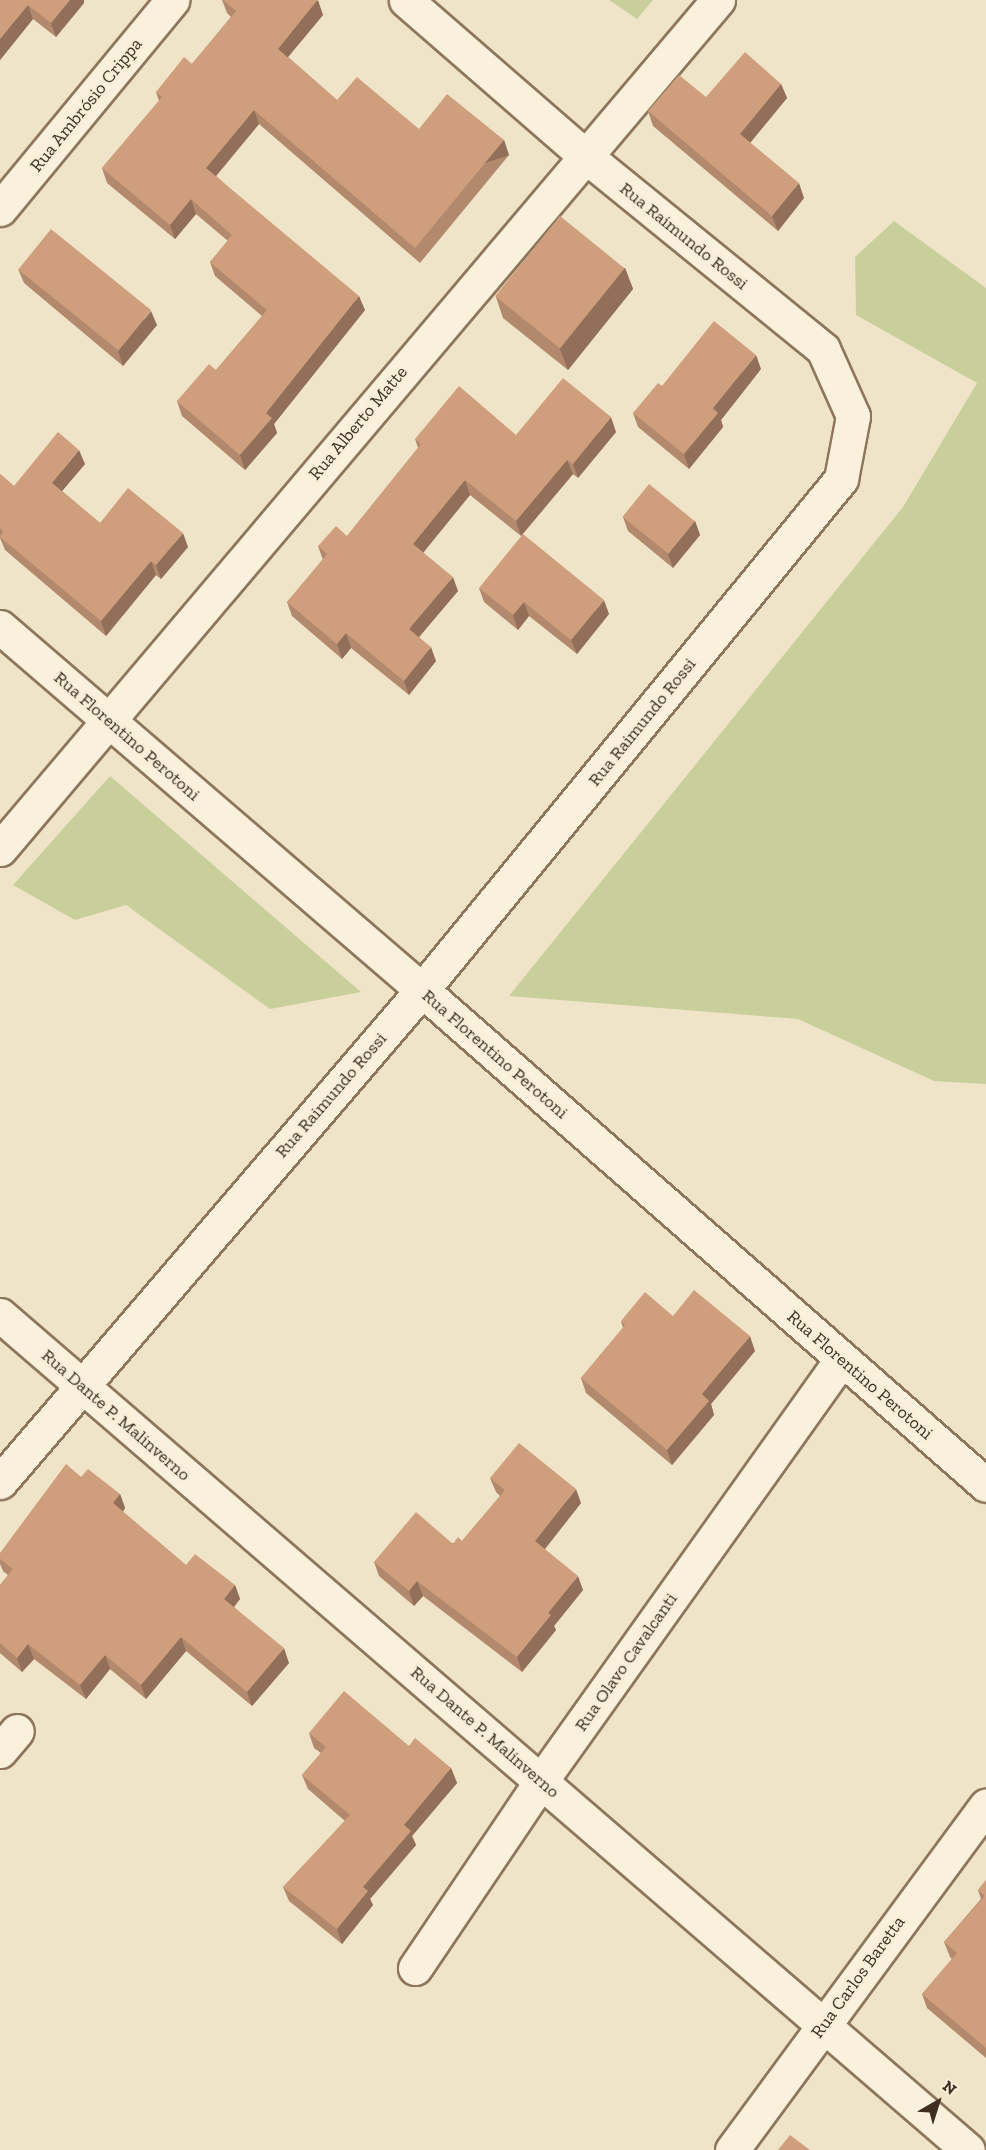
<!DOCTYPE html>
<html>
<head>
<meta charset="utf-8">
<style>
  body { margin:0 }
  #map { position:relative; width:986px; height:2150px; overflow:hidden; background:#f0e4c8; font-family:"Zilla Slab",serif }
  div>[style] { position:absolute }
  .green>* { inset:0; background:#c9cf9b }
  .roads { filter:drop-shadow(2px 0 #8d765c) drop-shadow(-2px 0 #8d765c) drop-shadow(0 2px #8d765c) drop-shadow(0 -2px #8d765c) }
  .minor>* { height:33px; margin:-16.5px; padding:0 16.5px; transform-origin:16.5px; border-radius:16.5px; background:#faf1dc }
  .wall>* { inset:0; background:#b2896c }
  .shaded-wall>* { inset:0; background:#916f58; transform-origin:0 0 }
  .building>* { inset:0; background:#cf9f7d; transform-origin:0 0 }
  span { translate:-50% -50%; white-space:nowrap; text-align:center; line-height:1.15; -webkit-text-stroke:5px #f7eed8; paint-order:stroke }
  .street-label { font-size:18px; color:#3d2e20 }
  .north { position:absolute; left:908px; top:2072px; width:60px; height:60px; -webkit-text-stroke:4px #f7eed8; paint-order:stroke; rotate:39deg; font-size:16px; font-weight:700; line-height:24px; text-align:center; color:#3d2e20 }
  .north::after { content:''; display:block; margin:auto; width:21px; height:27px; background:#3d2e20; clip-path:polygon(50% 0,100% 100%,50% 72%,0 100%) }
</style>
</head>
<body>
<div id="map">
  <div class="green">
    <i style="clip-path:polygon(609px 0,653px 0,637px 19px)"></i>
    <i style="clip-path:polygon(894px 221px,986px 288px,986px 1084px,934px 1081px,798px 1019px,509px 996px,903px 507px,977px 383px,856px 315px,855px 257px)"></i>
    <i style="clip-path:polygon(110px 776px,361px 992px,270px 1009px,126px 905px,75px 920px,13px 885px)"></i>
  </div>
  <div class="roads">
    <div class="minor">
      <i style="left:0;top:209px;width:271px;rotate:-50.5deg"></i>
      <i style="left:0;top:627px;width:557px;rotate:40.7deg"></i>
      <i style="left:422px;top:990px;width:750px;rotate:41.27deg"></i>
      <i style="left:0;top:849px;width:1112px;rotate:-49.78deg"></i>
      <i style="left:0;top:1315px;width:1278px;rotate:40.78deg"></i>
      <i style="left:0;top:1482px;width:648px;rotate:-49.38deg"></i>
      <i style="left:422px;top:990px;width:661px;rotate:-50.65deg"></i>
      <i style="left:841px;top:479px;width:64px;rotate:-79.2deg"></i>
      <i style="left:853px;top:416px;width:73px;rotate:-114.1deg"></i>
      <i style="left:823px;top:349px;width:308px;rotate:-140.9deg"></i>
      <i style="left:584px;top:155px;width:236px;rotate:-139deg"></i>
      <i style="left:0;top:1751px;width:26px;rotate:-50deg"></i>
      <i style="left:415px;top:1968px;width:225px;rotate:-56deg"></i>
      <i style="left:541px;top:1781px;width:517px;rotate:-54.53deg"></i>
      <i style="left:732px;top:2150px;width:428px;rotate:-53.6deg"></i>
    </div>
  </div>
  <div class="wall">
    <i style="clip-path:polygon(0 0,84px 0,84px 3px,56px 37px,33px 19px,0 60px)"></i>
    <i style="clip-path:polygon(222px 0,317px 0,323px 15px,288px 57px,337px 100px,419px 129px,504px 140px,509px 155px,420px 263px,259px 124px,216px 176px,365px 310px,274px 424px,277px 433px,245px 470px,182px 416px,177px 401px,216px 370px,262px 316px,215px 276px,210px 262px,228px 241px,196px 214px,175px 239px,107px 183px,102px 168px,159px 101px,156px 92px,192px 64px,231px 17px,227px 13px)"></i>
    <i style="clip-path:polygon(781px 84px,787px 98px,750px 143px,804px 198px,778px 231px,653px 126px,648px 111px,706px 97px)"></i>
    <i style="clip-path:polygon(625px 268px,633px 289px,568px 370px,503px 318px,496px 297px)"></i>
    <i style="clip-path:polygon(18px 269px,157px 325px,123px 366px,24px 283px)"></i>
    <i style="clip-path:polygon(761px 369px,721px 420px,723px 427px,689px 469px,638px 427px,633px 413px,662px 386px)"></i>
    <i style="clip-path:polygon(616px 432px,578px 478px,573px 474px,521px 536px,470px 495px,423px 552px,458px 591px,419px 637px,436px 661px,409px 695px,351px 648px,342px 659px,292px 616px,287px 602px,323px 560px,318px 546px,347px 536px,418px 448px,415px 439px)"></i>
    <i style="clip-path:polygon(85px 464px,62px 491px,100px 523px,188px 547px,161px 579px,156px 575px,106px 636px,5px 550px,0 538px,0 474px,14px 486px)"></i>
    <i style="clip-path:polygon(623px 517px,695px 521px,700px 535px,673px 568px,628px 531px)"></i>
    <i style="clip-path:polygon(479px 588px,609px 614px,577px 654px,529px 616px,518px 630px,484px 602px)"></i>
    <i style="clip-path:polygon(673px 1316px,755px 1351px,711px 1404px,714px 1415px,672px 1465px,586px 1393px,581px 1378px,623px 1328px,621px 1321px)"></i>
    <i style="clip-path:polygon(81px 1477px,120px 1494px,125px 1508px,123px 1512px,186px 1565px,235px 1585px,240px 1599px,234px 1607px,289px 1663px,252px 1706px,186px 1651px,146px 1699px,110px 1669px,86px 1699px,34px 1659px,22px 1672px,0 1653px,0 1585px,8px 1575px,3px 1571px,0 1564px,0 1553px)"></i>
    <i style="clip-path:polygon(490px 1478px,581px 1503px,545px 1549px,583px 1590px,554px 1626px,556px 1630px,522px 1672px,423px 1596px,414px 1606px,379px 1576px,374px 1562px,462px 1541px,500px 1496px,496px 1492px)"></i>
    <i style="clip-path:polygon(309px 1733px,409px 1746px,451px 1768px,457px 1783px,412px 1836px,416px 1845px,370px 1899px,373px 1905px,342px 1944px,289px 1901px,283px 1887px,345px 1821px,308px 1789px,302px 1775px,321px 1753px,314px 1748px)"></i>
    <i style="clip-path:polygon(986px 1880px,986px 2058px,927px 2008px,922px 1994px,952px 1959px,950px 1957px,944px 1942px,981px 1899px,978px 1890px)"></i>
  </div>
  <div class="shaded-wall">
    <i style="clip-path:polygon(70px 0,84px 0,84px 3px,56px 37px,51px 23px)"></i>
    <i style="clip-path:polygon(318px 0,323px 15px,283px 63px,278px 49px)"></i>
    <i style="clip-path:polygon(28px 5px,33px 19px,0 60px,0 39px)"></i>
    <i style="clip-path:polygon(781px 84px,787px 98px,745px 149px,740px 134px)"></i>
    <i style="clip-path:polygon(254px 110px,259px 124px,211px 182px,206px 168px)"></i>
    <i style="left:504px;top:140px;width:16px;height:140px;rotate:72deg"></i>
    <i style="clip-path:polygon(799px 183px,804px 198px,778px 231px,772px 216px)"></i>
    <i style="clip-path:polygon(191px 199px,196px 214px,175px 239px,170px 225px)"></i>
    <i style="clip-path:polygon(625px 268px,633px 289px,568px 370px,560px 349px)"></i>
    <i style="clip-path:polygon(359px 296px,365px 310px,274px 424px,277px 433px,245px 470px,240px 455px,266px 413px)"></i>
    <i style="clip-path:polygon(151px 311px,157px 325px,123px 366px,118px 351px)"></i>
    <i style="clip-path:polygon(756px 355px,761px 369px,721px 420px,723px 427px,689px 469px,684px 454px,713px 408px)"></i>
    <i style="clip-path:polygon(611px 417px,616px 432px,578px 478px,573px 464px)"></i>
    <i style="clip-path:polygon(79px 450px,85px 464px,57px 497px,52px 483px)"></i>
    <i style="clip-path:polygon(567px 460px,573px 474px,521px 536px,516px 521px)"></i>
    <i style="clip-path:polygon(465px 480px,470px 495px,419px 558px,413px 544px)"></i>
    <i style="clip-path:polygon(695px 521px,700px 535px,673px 568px,668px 554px)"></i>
    <i style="clip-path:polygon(183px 533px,188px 547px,161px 579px,156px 565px)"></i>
    <i style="clip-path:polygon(151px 561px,156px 575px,106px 636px,101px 621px)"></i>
    <i style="clip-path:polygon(453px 577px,458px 591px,414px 643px,409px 629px)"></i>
    <i style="clip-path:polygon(604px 600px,609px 614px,577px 654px,571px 640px)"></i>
    <i style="clip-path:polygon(524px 602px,529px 616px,518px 630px,513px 615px)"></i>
    <i style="clip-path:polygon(346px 633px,351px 648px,342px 659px,337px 644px)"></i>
    <i style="clip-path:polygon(431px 647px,436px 661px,409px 695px,404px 681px)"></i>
    <i style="clip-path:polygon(750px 1336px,755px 1351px,711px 1404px,714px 1415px,672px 1465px,667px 1450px,702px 1394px)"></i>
    <i style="clip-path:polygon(576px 1489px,581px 1503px,540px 1555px,535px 1541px)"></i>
    <i style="clip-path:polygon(120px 1494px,125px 1508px,118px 1517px,113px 1503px)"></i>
    <i style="clip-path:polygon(578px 1576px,583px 1590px,554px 1626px,556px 1630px,522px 1672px,517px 1657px,548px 1613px)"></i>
    <i style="clip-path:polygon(417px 1581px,423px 1596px,414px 1606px,409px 1591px)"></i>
    <i style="clip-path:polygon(235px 1585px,240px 1599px,229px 1613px,224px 1599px)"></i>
    <i style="clip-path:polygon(181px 1637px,186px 1651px,146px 1699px,141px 1685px)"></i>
    <i style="clip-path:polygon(28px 1644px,34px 1659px,22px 1672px,17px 1658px)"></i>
    <i style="clip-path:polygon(284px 1648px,289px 1663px,252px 1706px,247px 1692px)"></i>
    <i style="clip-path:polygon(105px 1655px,110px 1669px,86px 1699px,80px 1685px)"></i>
    <i style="clip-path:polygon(451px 1768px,457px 1783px,412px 1836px,416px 1845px,370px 1899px,373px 1905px,342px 1944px,337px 1929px,363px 1887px,404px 1825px)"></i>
  </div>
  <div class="building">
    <i style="clip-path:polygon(0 0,70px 0,51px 23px,28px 5px,0 39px)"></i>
    <i style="clip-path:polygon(223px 0,317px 0,278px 49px,337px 100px,357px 77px,419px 129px,447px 94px,504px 140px,415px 248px,254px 110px,206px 168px,359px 296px,266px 413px,272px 418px,240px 455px,177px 401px,209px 364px,216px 370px,267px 310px,210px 262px,232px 235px,191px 199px,170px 225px,102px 168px,162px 97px,156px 92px,184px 57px,192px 64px,236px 11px)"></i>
    <i style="clip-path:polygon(745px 52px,781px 84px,740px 134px,799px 183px,772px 216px,648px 111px,679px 75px,706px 97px)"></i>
    <i style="left:560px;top:216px;width:83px;height:103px;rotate:39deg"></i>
    <i style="left:51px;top:229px;width:129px;height:52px;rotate:39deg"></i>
    <i style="clip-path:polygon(714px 321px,756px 355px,713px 408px,718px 413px,684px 454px,633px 413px,658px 383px,662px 386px)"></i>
    <i style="clip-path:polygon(563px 378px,611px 417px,573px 464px,567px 460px,516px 521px,465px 480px,413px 544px,453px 577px,409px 629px,431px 647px,404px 681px,346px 633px,337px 644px,287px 602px,327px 554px,318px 546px,336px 526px,347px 536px,421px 444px,415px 439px,459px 386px,516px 435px)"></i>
    <i style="clip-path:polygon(58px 432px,79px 450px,52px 483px,100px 523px,128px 488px,183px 533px,156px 565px,151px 561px,101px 621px,0 537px,3px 531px,0 528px,0 474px,14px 486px)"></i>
    <i style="left:649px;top:484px;width:59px;height:42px;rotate:39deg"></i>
    <i style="clip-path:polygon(523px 534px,604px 600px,571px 640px,524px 602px,513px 615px,479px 588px)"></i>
    <i style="clip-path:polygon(694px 1290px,750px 1336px,702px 1394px,709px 1401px,667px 1450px,581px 1378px,625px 1325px,621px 1321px,645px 1292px,673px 1316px)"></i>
    <i style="clip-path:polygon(519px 1443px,576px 1489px,535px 1541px,578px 1576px,548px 1613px,551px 1615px,517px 1657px,417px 1581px,409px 1591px,374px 1562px,416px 1512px,453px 1544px,458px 1537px,462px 1541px,505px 1490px,490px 1478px)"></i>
    <i style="clip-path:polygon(66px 1464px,81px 1477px,88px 1469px,120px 1494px,113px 1503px,186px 1565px,195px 1554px,235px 1585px,224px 1599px,284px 1648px,247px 1692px,181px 1637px,141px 1685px,105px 1655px,80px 1685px,28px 1644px,17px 1658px,0 1643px,0 1585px,13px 1569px,0 1559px,0 1553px)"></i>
    <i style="clip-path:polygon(344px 1691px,409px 1746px,415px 1738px,451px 1768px,404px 1825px,411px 1831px,363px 1887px,368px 1891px,337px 1929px,283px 1887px,350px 1815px,302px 1775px,326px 1747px,309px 1733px)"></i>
    <i style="clip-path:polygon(986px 1880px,986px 2048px,922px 1994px,957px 1953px,944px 1942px,985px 1896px,978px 1890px)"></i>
    <i style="clip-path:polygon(790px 2135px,810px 2150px,778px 2150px)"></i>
  </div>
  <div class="street-label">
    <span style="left:86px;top:105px;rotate:-51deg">Rua Ambrósio Crippa</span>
    <span style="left:684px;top:236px;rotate:39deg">Rua Raimundo Rossi</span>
    <span style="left:358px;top:423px;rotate:-50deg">Rua Alberto Matte</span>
    <span style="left:642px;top:722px;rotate:-51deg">Rua Raimundo Rossi</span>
    <span style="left:127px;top:736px;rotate:41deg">Rua Florentino Perotoni</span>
    <span style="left:495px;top:1054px;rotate:41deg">Rua Florentino Perotoni</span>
    <span style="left:331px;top:1095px;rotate:-49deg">Rua Raimundo Rossi</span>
    <span style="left:860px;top:1375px;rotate:41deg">Rua Florentino Perotoni</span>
    <span style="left:116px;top:1415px;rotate:41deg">Rua Dante P. Malinverno</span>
    <span style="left:626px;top:1662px;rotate:-55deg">Rua Olavo Cavalcanti</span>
    <span style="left:485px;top:1732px;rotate:41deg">Rua Dante P. Malinverno</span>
    <span style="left:858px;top:1977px;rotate:-54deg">Rua Carlos Baretta</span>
  </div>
  <div class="north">N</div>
</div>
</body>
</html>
